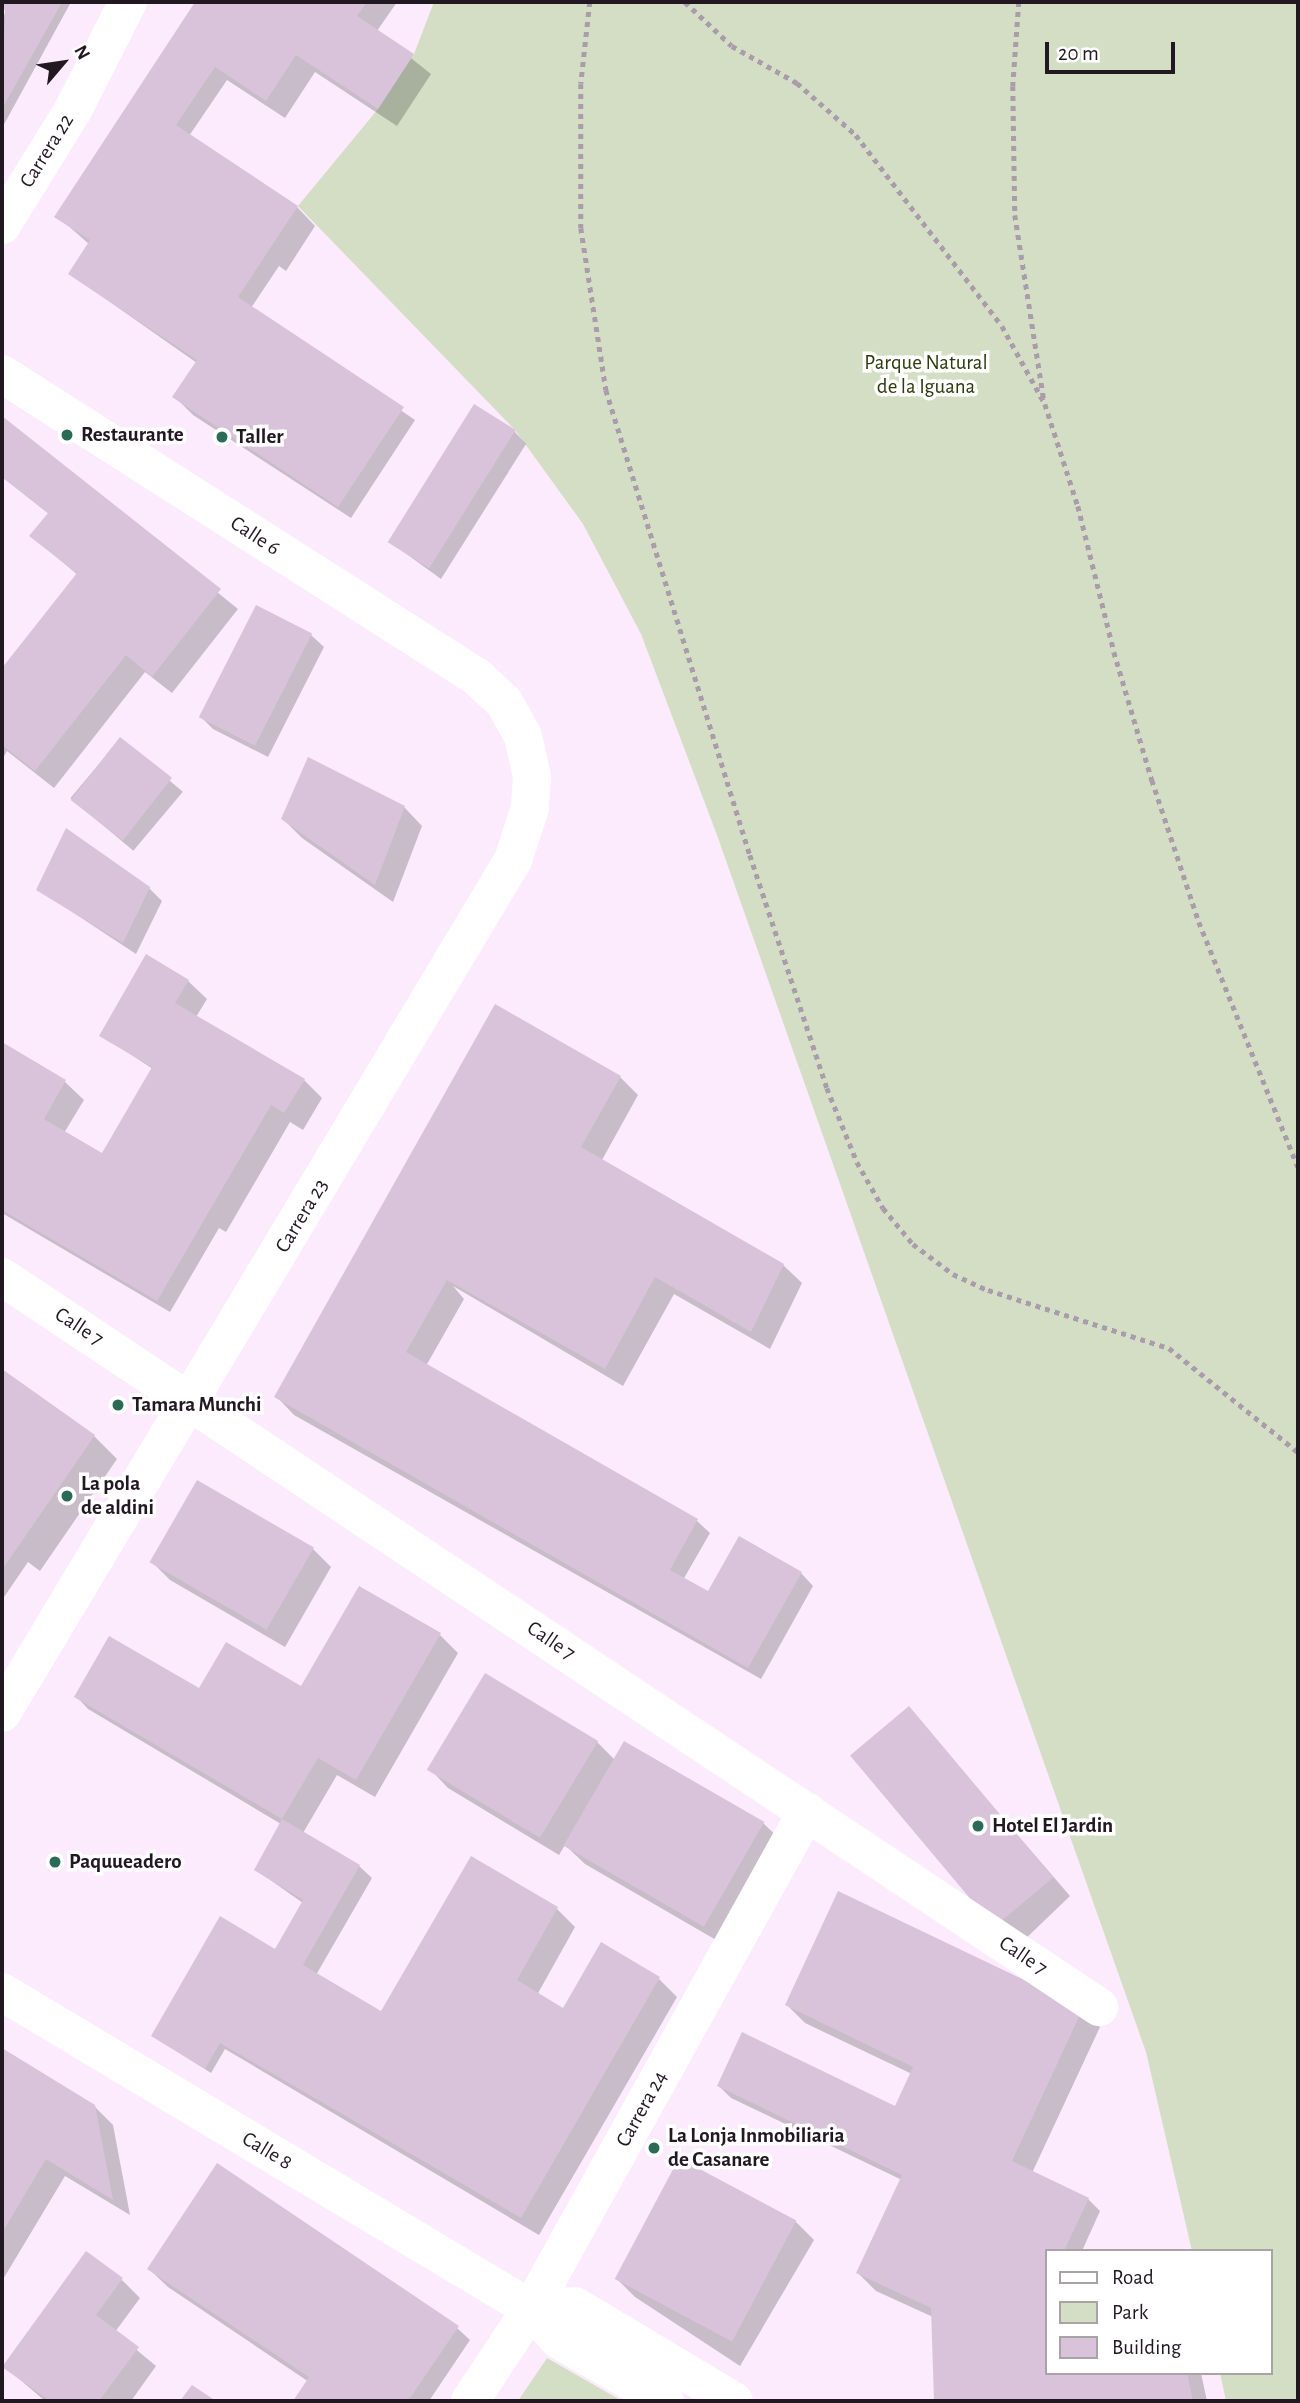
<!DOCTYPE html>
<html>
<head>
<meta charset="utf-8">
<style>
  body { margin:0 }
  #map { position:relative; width:1300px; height:2403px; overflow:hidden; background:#fbebfc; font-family:"Alegreya Sans",sans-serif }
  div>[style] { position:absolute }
  .green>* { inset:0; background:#d3dec5 }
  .shadow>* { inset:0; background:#0003; transform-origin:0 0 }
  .building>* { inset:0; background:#d9c3da; transform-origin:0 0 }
  .path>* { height:4.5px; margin-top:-2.25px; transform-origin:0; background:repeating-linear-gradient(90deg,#aa9cab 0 5px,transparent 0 10px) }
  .minor>* { height:38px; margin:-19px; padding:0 19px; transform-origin:19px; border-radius:19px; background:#fff }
  .dots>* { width:19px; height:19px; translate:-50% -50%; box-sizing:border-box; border:4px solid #fff; border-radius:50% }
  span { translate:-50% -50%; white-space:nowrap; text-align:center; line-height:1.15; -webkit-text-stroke:7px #fff; paint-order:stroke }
  .street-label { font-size:21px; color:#221822 }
  .park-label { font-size:21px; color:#2c3b0d }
  .poi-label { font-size:21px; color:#221822; font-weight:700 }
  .left { translate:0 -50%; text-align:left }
  .frame { position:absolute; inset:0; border:4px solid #221822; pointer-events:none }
  .legend { position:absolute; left:1045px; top:2249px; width:228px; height:126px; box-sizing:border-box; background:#fff; border:2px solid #a7a3a7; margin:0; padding:9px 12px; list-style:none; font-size:21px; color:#221822 }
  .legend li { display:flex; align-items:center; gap:14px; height:35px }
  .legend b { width:35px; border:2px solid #a7a3a7 }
  .north { position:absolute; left:28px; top:28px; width:70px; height:70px; -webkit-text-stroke:5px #fff; paint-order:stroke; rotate:61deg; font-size:19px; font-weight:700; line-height:28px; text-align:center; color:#221822 }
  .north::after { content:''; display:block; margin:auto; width:24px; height:32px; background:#221822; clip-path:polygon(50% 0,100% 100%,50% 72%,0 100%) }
  .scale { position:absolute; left:1045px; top:42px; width:130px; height:32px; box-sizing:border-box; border:4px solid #221822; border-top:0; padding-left:9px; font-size:21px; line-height:24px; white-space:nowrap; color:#221822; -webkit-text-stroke:5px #fff; paint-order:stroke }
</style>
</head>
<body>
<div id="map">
  <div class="green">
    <i style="clip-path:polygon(434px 2px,1298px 2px,1298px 2401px,1226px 2401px,1220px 2373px,1270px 2373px,1270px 2251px,1192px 2251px,1146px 2052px,717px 835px,641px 634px,583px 524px,515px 430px,298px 206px,378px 109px,414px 54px)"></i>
    <i style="clip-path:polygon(547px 2358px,622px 2401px,518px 2401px)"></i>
  </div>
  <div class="shadow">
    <i style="clip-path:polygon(2px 2px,71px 2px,2px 128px,2px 18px,6px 12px)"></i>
    <i style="clip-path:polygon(198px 2px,397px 2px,377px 31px,431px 74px,397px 126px,315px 72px,285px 118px,227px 80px,189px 136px,297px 207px,315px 226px,286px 271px,279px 266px,251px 308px,415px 420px,351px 518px,193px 415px,175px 397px,197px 363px,70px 274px,89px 244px,57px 216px)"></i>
    <i style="clip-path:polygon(2px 418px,238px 609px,172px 693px,145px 672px,54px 788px,7px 751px,2px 760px,2px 671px,78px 575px,31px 536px,49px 514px,2px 477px)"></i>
    <i style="clip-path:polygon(514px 431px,526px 444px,441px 579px,390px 542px)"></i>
    <i style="clip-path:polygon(311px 635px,324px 647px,268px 757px,213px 729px,201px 717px)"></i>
    <i style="left:120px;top:739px;width:82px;height:77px;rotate:40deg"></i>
    <i style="clip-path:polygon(404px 807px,422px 826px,393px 902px,302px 838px,283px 819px)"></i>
    <i style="clip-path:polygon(149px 888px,162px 901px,136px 954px,39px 890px)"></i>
    <i style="clip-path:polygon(188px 981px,207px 999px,196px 1017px,304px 1080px,322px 1098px,303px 1130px,290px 1122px,226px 1232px,219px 1228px,170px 1312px,2px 1213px,2px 1044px,65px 1082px,84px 1100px,64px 1133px,102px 1155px,153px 1069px,101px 1035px)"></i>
    <i style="clip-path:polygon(620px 1077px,638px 1095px,602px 1160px,783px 1265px,802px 1283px,770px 1349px,674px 1294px,623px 1386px,453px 1286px,464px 1299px,426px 1366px,697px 1521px,710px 1533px,683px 1580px,708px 1594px,801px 1573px,813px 1586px,761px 1679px,294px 1415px,276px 1396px)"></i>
    <i style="clip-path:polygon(2px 1371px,94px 1436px,117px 1459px,40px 1571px,28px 1562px,2px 1600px)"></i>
    <i style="clip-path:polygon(313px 1549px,331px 1567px,285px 1647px,170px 1580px,152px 1562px)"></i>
    <i style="clip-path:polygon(440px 1635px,458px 1653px,375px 1797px,337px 1775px,303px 1833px,359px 1866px,372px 1878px,316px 1975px,382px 2013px,472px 1859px,557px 1909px,575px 1927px,537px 1995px,563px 2011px,602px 1945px,659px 1979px,677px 1997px,539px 2235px,225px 2049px,211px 2073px,153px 2036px,276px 1953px,303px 1903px,256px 1870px,281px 1824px,88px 1709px,76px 1696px,302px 1689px)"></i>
    <i style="clip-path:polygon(486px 1675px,597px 1742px,615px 1760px,763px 1823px,782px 1841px,723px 1944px,585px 1864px,565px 1845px,559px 1855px,448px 1788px,430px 1769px)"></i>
    <i style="clip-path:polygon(909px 1709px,1070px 1896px,1020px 1944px,1002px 1926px)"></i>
    <i style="clip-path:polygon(787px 2005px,1082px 2009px,1100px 2027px,1032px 2173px,1088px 2199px,1100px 2211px,1082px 2251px,1046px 2251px,1046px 2373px,1201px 2373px,1207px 2401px,936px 2401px,933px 2317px,876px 2291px,858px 2273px,902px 2180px,731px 2098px,719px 2086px,896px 2107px,912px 2074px,805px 2023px)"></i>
    <i style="clip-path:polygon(2px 2050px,94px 2106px,113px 2125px,130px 2215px,65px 2176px,2px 2281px)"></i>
    <i style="clip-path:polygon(796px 2222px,814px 2240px,740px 2366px,635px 2297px,617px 2279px)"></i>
    <i style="clip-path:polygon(149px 2269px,457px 2328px,470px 2340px,429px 2401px,296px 2401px,309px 2382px,168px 2287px)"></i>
    <i style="clip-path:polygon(122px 2280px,140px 2298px,115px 2332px,156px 2366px,131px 2401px,45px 2401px,4px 2366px)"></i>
  </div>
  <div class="building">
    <i style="clip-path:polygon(2px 2px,62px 2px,2px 109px,5px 11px)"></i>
    <i style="clip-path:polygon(195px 2px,367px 2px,357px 16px,414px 54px,378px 109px,296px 55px,266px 101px,215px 67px,176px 125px,298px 206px,238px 297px,404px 407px,338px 507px,172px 397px,197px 360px,68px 274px,90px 240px,54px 217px)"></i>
    <i style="left:474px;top:404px;width:49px;height:163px;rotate:32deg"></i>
    <i style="clip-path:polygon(2px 416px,221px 589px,152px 677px,126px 655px,35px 771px,2px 745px,2px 668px,77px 573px,29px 536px,48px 513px,2px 477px)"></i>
    <i style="left:256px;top:605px;width:63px;height:126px;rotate:27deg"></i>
    <i style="left:120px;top:737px;width:66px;height:80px;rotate:38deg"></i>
    <i style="clip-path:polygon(308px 757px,405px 806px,375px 885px,281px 819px)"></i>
    <i style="clip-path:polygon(66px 828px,150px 887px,123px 943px,36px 890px)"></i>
    <i style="clip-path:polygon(146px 954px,189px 980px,175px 1003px,305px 1079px,284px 1113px,271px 1105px,157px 1301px,2px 1210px,2px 1042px,66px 1080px,44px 1119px,102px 1153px,152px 1067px,99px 1036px)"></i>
    <i style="clip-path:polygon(495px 1004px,621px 1076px,581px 1147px,784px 1264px,751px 1332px,655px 1277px,605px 1369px,447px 1280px,406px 1352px,698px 1519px,670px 1570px,708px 1591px,739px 1536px,802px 1572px,748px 1668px,274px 1397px)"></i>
    <i style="clip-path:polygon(2px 1369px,95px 1435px,2px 1570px)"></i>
    <i style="left:197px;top:1480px;width:135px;height:95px;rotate:30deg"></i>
    <i style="clip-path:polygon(359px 1586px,441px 1633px,356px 1780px,318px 1758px,282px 1819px,74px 1697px,109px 1636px,199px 1688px,226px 1642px,301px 1686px)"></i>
    <i style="left:485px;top:1673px;width:132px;height:113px;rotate:31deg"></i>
    <i style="left:909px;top:1706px;width:224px;height:77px;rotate:50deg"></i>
    <i style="left:624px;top:1741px;width:162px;height:121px;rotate:30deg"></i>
    <i style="clip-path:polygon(282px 1819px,360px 1865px,303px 1965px,381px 2011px,471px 1856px,558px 1907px,517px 1980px,563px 2008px,601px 1942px,660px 1977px,521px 2218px,220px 2043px,205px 2069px,151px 2036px,220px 1916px,275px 1949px,303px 1900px,254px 1870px)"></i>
    <i style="clip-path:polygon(838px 1891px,1083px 2008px,1012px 2161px,1089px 2198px,1064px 2251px,1046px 2251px,1046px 2373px,1187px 2373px,1193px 2401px,934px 2401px,931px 2308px,856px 2273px,902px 2175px,717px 2086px,742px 2032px,895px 2106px,913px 2067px,785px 2005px)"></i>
    <i style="clip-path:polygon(2px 2048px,95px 2105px,113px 2200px,46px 2159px,2px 2233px)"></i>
    <i style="left:679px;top:2158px;width:133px;height:137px;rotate:28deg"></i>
    <i style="clip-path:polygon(217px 2163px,459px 2326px,408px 2401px,293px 2401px,309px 2377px,147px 2269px)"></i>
    <i style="clip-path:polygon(86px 2251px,123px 2278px,96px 2315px,139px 2347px,99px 2401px,50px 2401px,2px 2367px)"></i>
    <i style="clip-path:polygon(192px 2385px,216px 2401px,180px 2401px)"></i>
  </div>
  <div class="path">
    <i style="left:590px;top:2px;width:82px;rotate:96.3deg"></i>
    <i style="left:581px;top:84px;width:144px;rotate:90deg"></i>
    <i style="left:581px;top:228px;width:164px;rotate:81.2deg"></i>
    <i style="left:606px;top:390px;width:487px;rotate:72.8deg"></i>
    <i style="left:750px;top:855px;width:245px;rotate:71.7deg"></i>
    <i style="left:827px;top:1088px;width:80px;rotate:67.9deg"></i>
    <i style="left:857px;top:1162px;width:53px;rotate:60.5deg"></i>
    <i style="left:883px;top:1208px;width:47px;rotate:50.2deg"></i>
    <i style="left:913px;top:1244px;width:50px;rotate:36.9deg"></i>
    <i style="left:953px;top:1274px;width:38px;rotate:25deg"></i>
    <i style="left:988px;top:1290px;width:190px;rotate:17.8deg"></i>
    <i style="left:1169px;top:1348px;width:166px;rotate:38.9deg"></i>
    <i style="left:685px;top:2px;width:64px;rotate:43.1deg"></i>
    <i style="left:732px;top:46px;width:75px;rotate:29.6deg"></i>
    <i style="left:797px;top:83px;width:79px;rotate:41.4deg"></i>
    <i style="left:856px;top:135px;width:240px;rotate:52.6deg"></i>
    <i style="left:1002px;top:326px;width:89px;rotate:61.1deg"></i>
    <i style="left:1045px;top:404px;width:107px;rotate:72.1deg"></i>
    <i style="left:1078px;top:506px;width:150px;rotate:76.1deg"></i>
    <i style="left:1114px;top:652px;width:134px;rotate:73.5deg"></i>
    <i style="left:1152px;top:780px;width:150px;rotate:71.7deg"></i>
    <i style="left:1199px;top:922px;width:264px;rotate:68deg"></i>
    <i style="left:1019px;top:2px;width:84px;rotate:94.1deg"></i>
    <i style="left:1013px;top:86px;width:129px;rotate:89.1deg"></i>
    <i style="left:1015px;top:215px;width:187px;rotate:81.1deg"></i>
  </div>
  <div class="minor">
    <i style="left:2px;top:225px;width:135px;rotate:-58.3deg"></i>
    <i style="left:73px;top:110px;width:121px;rotate:-63deg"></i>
    <i style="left:2px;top:374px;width:563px;rotate:32.53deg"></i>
    <i style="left:477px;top:677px;width:37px;rotate:43deg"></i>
    <i style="left:504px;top:702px;width:39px;rotate:61deg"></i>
    <i style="left:523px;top:736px;width:42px;rotate:77.6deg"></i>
    <i style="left:532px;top:777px;width:31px;rotate:94deg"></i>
    <i style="left:530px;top:808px;width:55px;rotate:108.1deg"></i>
    <i style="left:513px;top:860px;width:994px;rotate:120.92deg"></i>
    <i style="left:2px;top:1277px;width:1318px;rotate:33.64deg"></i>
    <i style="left:2px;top:1992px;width:617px;rotate:30.93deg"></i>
    <i style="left:531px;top:2309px;width:42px;rotate:47.9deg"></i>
    <i style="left:559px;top:2340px;width:122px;rotate:29.9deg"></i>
    <i style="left:531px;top:2309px;width:44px;rotate:-3.9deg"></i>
    <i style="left:575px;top:2306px;width:185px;rotate:30.9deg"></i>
    <i style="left:470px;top:2401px;width:110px;rotate:-56.5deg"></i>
    <i style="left:531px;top:2309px;width:569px;rotate:-61deg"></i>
  </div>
  <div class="dots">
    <i style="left:67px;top:435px;background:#2b6a57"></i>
    <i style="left:222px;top:437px;background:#2b6a57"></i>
    <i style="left:118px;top:1405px;background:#2b6a57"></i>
    <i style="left:67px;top:1496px;background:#2b6a57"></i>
    <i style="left:978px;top:1826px;background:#2b6a57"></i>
    <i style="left:55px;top:1862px;background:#2b6a57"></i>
    <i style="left:654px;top:2148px;background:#2b6a57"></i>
  </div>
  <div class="street-label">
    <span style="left:47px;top:151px;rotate:-58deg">Carrera 22</span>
    <span style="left:255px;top:536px;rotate:33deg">Calle 6</span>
    <span style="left:302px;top:1216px;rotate:-59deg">Carrera 23</span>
    <span style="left:79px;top:1327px;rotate:33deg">Calle 7</span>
    <span style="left:551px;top:1641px;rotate:34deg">Calle 7</span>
    <span style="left:1023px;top:1956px;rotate:34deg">Calle 7</span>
    <span style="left:642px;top:2109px;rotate:-61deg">Carrera 24</span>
    <span style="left:267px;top:2151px;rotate:31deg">Calle 8</span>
  </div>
  <div class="park-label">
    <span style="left:926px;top:375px">Parque Natural<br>de la Iguana</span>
  </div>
  <div class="poi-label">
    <span class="left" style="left:81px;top:435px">Restaurante</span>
    <span class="left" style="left:236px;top:437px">Taller</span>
    <span class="left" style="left:132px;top:1405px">Tamara Munchi</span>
    <span class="left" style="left:81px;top:1496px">La pola<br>de aldini</span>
    <span class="left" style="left:992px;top:1826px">Hotel El Jardin</span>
    <span class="left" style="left:69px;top:1862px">Paquueadero</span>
    <span class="left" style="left:668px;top:2148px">La Lonja Inmobiliaria<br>de Casanare</span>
  </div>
  <div class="frame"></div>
  <ul class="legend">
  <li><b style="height:9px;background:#fff"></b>Road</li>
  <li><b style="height:19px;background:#d3dec5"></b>Park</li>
  <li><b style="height:19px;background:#d9c3da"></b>Building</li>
  </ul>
  <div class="north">N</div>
  <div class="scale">20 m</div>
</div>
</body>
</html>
